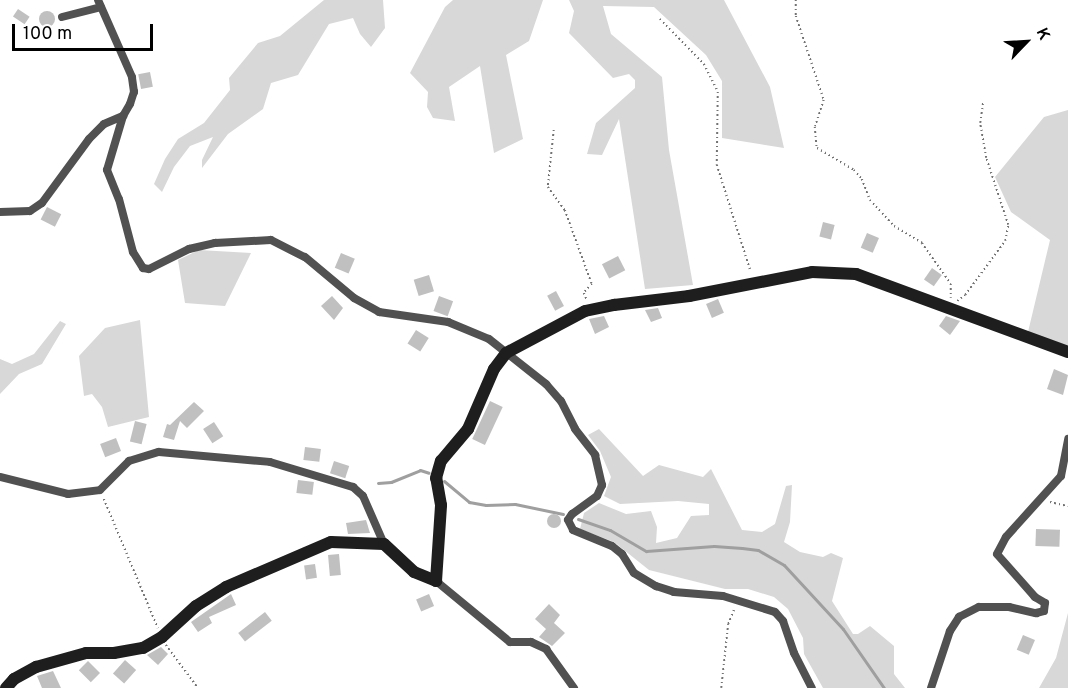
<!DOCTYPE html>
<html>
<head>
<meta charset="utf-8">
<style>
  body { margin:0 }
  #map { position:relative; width:1068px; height:688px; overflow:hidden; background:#fff; font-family:Overpass,sans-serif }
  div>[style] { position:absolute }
  .green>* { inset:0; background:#d8d8d8 }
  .stream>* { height:3px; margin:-1.5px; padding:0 1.5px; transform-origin:1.5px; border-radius:1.5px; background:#9f9f9f }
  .building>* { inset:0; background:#c0c0c0; transform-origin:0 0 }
  .round { border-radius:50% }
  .path>* { height:1.5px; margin-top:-0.75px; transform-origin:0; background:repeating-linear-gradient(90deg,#737373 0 1.5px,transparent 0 4.5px) }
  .street>* { height:8px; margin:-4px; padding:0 4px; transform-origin:4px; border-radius:4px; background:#515151 }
  .secondary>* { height:12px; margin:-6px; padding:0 6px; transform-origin:6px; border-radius:6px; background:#1e1e1e }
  span { translate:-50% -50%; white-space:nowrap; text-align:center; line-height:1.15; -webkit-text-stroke:4.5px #fff; paint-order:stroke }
  .north { position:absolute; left:996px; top:12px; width:60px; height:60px; -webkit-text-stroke:4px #fff; paint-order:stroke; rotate:65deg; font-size:16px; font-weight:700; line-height:24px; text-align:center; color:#000 }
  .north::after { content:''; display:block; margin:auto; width:21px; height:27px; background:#000; clip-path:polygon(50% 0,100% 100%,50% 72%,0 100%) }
  .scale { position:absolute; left:12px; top:24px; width:141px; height:27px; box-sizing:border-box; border:3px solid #000; border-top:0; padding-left:8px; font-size:18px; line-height:21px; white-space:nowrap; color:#000; -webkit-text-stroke:4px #fff; paint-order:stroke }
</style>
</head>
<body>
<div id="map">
  <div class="green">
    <i style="clip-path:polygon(324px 0,383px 0,385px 28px,371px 47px,360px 34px,353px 18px,329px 24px,298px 75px,271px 83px,263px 109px,228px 134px,202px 168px,202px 160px,213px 137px,190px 146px,174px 167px,162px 192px,154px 184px,165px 159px,178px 139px,204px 123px,230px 90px,229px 78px,258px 43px,280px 36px)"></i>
    <i style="clip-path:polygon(453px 0,543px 0,529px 41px,506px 55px,523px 139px,494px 153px,480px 66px,449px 87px,455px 121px,433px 118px,427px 107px,428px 92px,410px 73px,445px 7px)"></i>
    <i style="clip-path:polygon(569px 0,724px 0,770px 87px,784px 148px,722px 138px,722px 81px,706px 55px,654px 7px,603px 6px,611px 34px,662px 77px,669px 150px,693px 285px,645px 289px,619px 119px,602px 155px,587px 154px,596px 123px,635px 88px,635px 80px,629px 74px,613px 78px,569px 33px,574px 11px)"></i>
    <i style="clip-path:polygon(1068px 110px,1068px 346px,1028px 332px,1050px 240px,1011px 212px,995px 177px,1044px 117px)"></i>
    <i style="clip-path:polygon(199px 250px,251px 253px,225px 306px,185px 303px,178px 260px)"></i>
    <i style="clip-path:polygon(140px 320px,149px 417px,108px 427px,102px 407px,92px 394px,84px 396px,79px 356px,105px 328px)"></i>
    <i style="clip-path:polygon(60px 321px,66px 324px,42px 364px,19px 374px,0 394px,0 359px,12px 364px,34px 354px)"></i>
    <i style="clip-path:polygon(599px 429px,643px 476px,659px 465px,703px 477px,711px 469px,742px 530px,762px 532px,775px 524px,786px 486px,792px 485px,790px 522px,784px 542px,800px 552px,823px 557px,831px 553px,843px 558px,832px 601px,853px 634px,858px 634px,870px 626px,894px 646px,894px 674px,905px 688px,823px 688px,804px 654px,803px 638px,788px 609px,774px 597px,748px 589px,725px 589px,649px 570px,614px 542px,580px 529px,584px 513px,599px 503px,626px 514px,651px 511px,657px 527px,656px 543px,677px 538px,691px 516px,709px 515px,709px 504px,678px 501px,620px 504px,604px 496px,611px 477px,600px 451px,588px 435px)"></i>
    <i style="clip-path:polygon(1068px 613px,1068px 688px,1039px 688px,1056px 658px)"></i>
  </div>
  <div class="stream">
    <i style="left:444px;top:481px;width:33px;rotate:40deg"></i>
    <i style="left:469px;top:502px;width:17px;rotate:10deg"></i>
    <i style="left:486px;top:505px;width:29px;rotate:-2deg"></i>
    <i style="left:515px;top:504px;width:49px;rotate:11.8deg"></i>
    <i style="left:378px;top:483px;width:13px;rotate:-4deg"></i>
    <i style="left:391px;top:482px;width:31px;rotate:-22deg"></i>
    <i style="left:420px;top:470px;width:9px;rotate:18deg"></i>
    <i style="left:578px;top:519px;width:34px;rotate:19deg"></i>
    <i style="left:610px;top:530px;width:42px;rotate:30.3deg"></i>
    <i style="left:646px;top:551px;width:68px;rotate:-4.2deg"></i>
    <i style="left:714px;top:546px;width:28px;rotate:4deg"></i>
    <i style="left:742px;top:548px;width:16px;rotate:7deg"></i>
    <i style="left:758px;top:550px;width:30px;rotate:30deg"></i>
    <i style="left:784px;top:565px;width:87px;rotate:47.3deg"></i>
    <i style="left:843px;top:629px;width:72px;rotate:55.2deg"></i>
  </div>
  <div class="building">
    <i style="left:18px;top:9px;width:14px;height:9px;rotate:34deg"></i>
    <i class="round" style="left:39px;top:11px;width:16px;height:16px"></i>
    <i style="left:150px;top:72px;width:15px;height:12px;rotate:79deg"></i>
    <i style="left:47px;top:207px;width:16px;height:14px;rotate:27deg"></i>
    <i style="left:823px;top:222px;width:12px;height:15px;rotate:14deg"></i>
    <i style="left:867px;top:233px;width:13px;height:16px;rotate:23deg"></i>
    <i style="left:341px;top:253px;width:15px;height:16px;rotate:23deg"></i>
    <i style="left:618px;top:256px;width:16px;height:18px;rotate:63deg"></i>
    <i style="left:932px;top:268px;width:12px;height:14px;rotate:35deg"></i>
    <i style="left:429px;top:275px;width:17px;height:16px;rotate:73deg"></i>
    <i style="left:556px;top:291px;width:17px;height:10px;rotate:62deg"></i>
    <i style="clip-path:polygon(332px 296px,343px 308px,334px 320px,321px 306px)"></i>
    <i style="left:439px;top:296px;width:15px;height:16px;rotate:20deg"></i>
    <i style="left:718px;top:299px;width:15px;height:13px;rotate:67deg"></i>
    <i style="clip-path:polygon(658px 308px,662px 318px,651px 322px,645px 310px)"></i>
    <i style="clip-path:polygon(604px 316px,609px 327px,595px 334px,589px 319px)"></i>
    <i style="clip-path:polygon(946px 316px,960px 321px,950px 335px,939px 326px)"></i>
    <i style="left:416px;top:330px;width:15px;height:16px;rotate:32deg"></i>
    <i style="clip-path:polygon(1054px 369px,1068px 375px,1063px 395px,1047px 389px)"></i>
    <i style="left:490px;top:401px;width:14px;height:42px;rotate:25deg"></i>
    <i style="clip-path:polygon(194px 402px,204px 411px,187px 428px,180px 421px,174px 440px,163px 437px,167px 424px,170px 425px)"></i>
    <i style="left:135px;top:421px;width:12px;height:21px;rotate:14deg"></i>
    <i style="left:214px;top:422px;width:17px;height:13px;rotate:57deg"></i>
    <i style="left:116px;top:438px;width:14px;height:17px;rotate:69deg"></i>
    <i style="left:305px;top:447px;width:16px;height:13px;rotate:7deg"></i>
    <i style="left:334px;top:461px;width:16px;height:13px;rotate:18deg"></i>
    <i style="left:298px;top:480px;width:16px;height:13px;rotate:7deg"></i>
    <i class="round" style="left:547px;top:514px;width:14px;height:14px"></i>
    <i style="clip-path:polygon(366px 520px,370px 533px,348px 534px,346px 523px)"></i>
    <i style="left:1036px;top:529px;width:24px;height:17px;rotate:2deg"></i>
    <i style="left:339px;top:554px;width:21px;height:11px;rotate:85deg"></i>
    <i style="left:315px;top:564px;width:14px;height:11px;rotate:82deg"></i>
    <i style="clip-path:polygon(231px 594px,236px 605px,209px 617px,212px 623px,198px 632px,191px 622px)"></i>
    <i style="left:429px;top:594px;width:13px;height:14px;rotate:67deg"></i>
    <i style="clip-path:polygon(549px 604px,560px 615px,554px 623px,565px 633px,552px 646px,539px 637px,546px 629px,535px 619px)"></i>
    <i style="left:265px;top:612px;width:11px;height:34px;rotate:52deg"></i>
    <i style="left:1023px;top:635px;width:13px;height:16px;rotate:23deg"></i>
    <i style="clip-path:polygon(161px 647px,168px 654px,158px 665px,147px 655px)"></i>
    <i style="left:125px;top:660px;width:15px;height:18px;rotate:42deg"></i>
    <i style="left:88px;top:661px;width:17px;height:13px;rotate:45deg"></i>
    <i style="clip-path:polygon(53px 671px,61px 688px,42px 688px,37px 676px)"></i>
  </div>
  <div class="path">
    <i style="left:796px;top:0;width:16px;rotate:90deg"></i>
    <i style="left:796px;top:16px;width:89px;rotate:71.6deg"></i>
    <i style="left:824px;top:100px;width:28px;rotate:108deg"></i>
    <i style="left:815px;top:127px;width:21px;rotate:85deg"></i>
    <i style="left:817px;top:148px;width:43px;rotate:30.7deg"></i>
    <i style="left:854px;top:170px;width:12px;rotate:48deg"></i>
    <i style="left:862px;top:179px;width:22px;rotate:69deg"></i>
    <i style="left:870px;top:200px;width:35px;rotate:47deg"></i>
    <i style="left:894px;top:226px;width:33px;rotate:31deg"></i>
    <i style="left:922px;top:243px;width:50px;rotate:54.7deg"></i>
    <i style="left:951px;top:284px;width:14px;rotate:90deg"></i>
    <i style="left:660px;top:19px;width:63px;rotate:45.6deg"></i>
    <i style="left:704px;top:64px;width:31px;rotate:63deg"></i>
    <i style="left:718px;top:92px;width:73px;rotate:90.8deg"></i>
    <i style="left:717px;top:165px;width:112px;rotate:72.4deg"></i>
    <i style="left:554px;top:130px;width:57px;rotate:96deg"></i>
    <i style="left:548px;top:187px;width:29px;rotate:54deg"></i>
    <i style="left:565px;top:210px;width:79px;rotate:70deg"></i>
    <i style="left:592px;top:284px;width:12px;rotate:132deg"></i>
    <i style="left:584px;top:293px;width:8px;rotate:67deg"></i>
    <i style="left:957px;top:301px;width:10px;rotate:-37deg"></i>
    <i style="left:965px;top:295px;width:67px;rotate:-53.5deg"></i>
    <i style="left:1005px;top:241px;width:16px;rotate:-79deg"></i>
    <i style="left:1008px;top:225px;width:71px;rotate:-108.2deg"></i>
    <i style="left:986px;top:158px;width:36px;rotate:-100deg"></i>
    <i style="left:980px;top:123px;width:21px;rotate:-82deg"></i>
    <i style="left:104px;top:499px;width:140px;rotate:67.3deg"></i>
    <i style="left:1050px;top:502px;width:18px;rotate:13deg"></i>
    <i style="left:166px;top:645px;width:54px;rotate:53.3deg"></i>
    <i style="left:721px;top:688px;width:64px;rotate:-83.8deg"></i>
    <i style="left:728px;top:624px;width:16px;rotate:-68deg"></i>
  </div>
  <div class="street">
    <i style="left:62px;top:17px;width:40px;rotate:-14.4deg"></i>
    <i style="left:123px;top:116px;width:56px;rotate:106.5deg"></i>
    <i style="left:107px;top:170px;width:31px;rotate:68deg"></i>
    <i style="left:119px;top:199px;width:55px;rotate:75.2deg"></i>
    <i style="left:133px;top:252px;width:19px;rotate:58deg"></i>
    <i style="left:143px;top:268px;width:6px;rotate:9deg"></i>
    <i style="left:149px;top:269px;width:45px;rotate:-26.6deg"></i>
    <i style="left:189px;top:249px;width:27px;rotate:-13deg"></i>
    <i style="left:215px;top:243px;width:56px;rotate:-3.1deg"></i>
    <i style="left:271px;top:240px;width:38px;rotate:27deg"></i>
    <i style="left:305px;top:257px;width:64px;rotate:39.9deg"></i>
    <i style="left:354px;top:298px;width:29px;rotate:29deg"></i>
    <i style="left:379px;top:312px;width:70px;rotate:8.2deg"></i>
    <i style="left:448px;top:322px;width:44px;rotate:22.5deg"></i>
    <i style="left:489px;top:339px;width:73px;rotate:38.3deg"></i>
    <i style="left:546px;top:384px;width:23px;rotate:49deg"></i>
    <i style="left:561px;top:401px;width:31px;rotate:63deg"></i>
    <i style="left:575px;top:429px;width:33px;rotate:52deg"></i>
    <i style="left:595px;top:455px;width:31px;rotate:77deg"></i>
    <i style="left:602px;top:485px;width:12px;rotate:114deg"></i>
    <i style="left:597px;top:496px;width:31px;rotate:144deg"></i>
    <i style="left:572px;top:514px;width:7px;rotate:124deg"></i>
    <i style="left:568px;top:520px;width:11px;rotate:63deg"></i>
    <i style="left:573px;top:530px;width:42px;rotate:22.3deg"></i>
    <i style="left:612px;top:546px;width:13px;rotate:39deg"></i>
    <i style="left:622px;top:554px;width:22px;rotate:58deg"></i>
    <i style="left:634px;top:573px;width:26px;rotate:31deg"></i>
    <i style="left:656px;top:586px;width:19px;rotate:18deg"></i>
    <i style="left:674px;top:592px;width:49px;rotate:4.7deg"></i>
    <i style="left:723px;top:596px;width:54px;rotate:17.1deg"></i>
    <i style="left:775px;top:612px;width:12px;rotate:48deg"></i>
    <i style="left:783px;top:621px;width:34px;rotate:71deg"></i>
    <i style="left:794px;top:653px;width:39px;rotate:63deg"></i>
    <i style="left:0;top:212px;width:30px;rotate:-2deg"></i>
    <i style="left:30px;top:211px;width:14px;rotate:-34deg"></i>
    <i style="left:42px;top:203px;width:79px;rotate:-53.7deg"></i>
    <i style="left:89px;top:139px;width:21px;rotate:-45deg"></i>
    <i style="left:104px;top:124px;width:21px;rotate:-23deg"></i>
    <i style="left:123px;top:116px;width:14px;rotate:-60deg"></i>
    <i style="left:130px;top:104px;width:13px;rotate:-72deg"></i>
    <i style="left:134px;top:92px;width:15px;rotate:-98deg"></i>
    <i style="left:132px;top:77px;width:84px;rotate:-113.8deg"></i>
    <i style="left:0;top:477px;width:70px;rotate:14deg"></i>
    <i style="left:68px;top:494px;width:32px;rotate:-7deg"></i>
    <i style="left:100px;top:490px;width:41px;rotate:-45deg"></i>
    <i style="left:129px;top:461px;width:31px;rotate:-17deg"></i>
    <i style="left:159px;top:452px;width:111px;rotate:5.1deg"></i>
    <i style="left:270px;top:462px;width:87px;rotate:16.8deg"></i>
    <i style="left:353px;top:487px;width:13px;rotate:42deg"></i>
    <i style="left:363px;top:496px;width:52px;rotate:66.4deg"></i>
    <i style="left:436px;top:581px;width:96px;rotate:39.5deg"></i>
    <i style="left:510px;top:642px;width:21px"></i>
    <i style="left:531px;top:642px;width:17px;rotate:25deg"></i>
    <i style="left:546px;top:649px;width:48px;rotate:54.3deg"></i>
    <i style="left:931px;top:688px;width:60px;rotate:-71.6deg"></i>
    <i style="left:950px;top:631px;width:17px;rotate:-57deg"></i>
    <i style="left:959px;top:617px;width:22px;rotate:-27deg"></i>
    <i style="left:979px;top:607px;width:30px"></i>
    <i style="left:1009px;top:607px;width:28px;rotate:13deg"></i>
    <i style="left:1036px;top:613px;width:8px;rotate:-14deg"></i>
    <i style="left:1044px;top:611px;width:8px;rotate:-83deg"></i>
    <i style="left:1045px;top:603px;width:12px;rotate:-149deg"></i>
    <i style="left:1035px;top:597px;width:57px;rotate:-131.5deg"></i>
    <i style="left:997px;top:554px;width:19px;rotate:-62deg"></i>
    <i style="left:1006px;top:537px;width:82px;rotate:-48deg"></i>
    <i style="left:1061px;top:476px;width:38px;rotate:-79deg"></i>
  </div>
  <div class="secondary">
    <i style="left:6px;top:688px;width:12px;rotate:-48deg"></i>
    <i style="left:14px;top:679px;width:25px;rotate:-29deg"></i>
    <i style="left:36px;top:667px;width:52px;rotate:-15.6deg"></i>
    <i style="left:86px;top:653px;width:28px"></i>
    <i style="left:114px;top:653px;width:29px;rotate:-10deg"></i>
    <i style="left:143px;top:648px;width:22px;rotate:-30deg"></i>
    <i style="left:162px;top:637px;width:46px;rotate:-42.4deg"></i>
    <i style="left:196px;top:606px;width:36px;rotate:-32deg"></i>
    <i style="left:226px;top:587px;width:114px;rotate:-23.2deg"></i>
    <i style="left:331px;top:542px;width:53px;rotate:2.2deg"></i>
    <i style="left:384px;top:544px;width:41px;rotate:43deg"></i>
    <i style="left:414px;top:572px;width:24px;rotate:22deg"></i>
    <i style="left:436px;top:581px;width:76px;rotate:-86.2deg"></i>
    <i style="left:441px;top:505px;width:27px;rotate:-100deg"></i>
    <i style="left:436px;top:478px;width:18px;rotate:-74deg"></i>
    <i style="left:441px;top:461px;width:42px;rotate:-49.8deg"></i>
    <i style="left:468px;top:429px;width:65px;rotate:-66.6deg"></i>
    <i style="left:494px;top:369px;width:20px;rotate:-53deg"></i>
    <i style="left:506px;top:353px;width:89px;rotate:-28deg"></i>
    <i style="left:585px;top:311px;width:30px;rotate:-12deg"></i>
    <i style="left:614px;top:305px;width:76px;rotate:-6.8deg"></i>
    <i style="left:689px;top:296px;width:125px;rotate:-11deg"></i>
    <i style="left:812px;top:272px;width:44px;rotate:2.6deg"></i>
    <i style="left:856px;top:274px;width:226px;rotate:20.2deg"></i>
  </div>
  <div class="north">K</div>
  <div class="scale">100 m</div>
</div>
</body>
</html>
